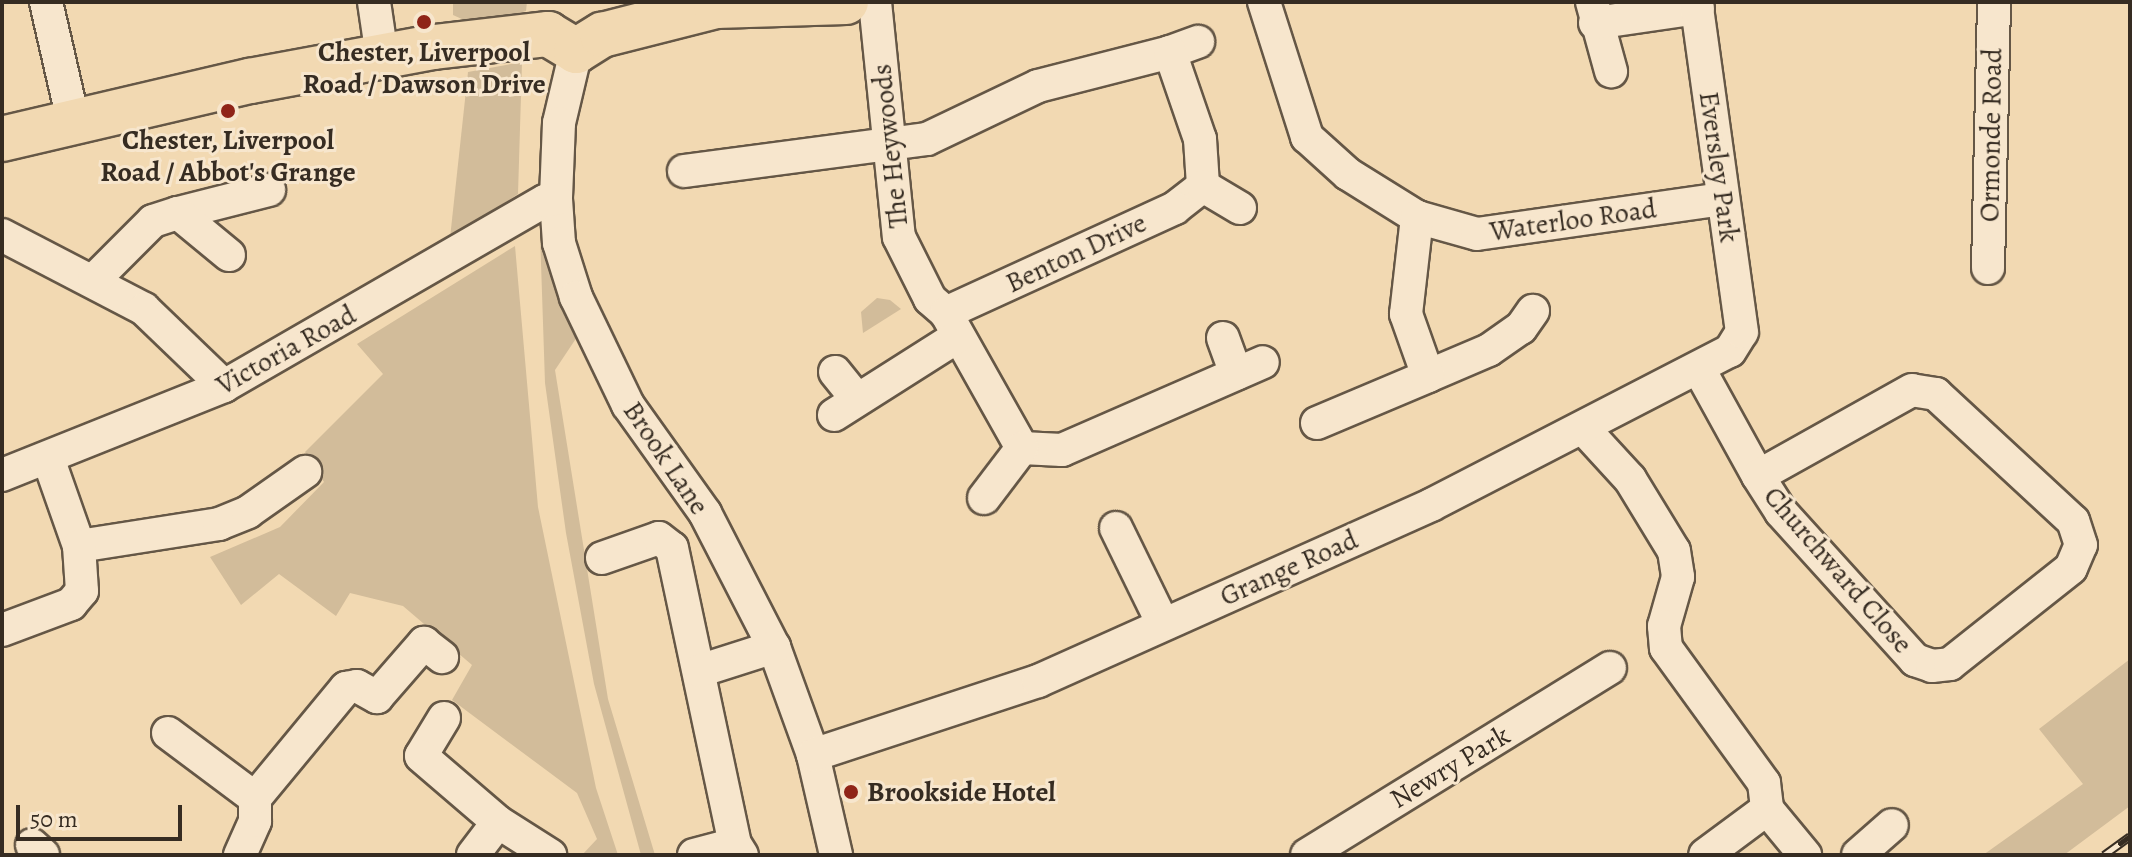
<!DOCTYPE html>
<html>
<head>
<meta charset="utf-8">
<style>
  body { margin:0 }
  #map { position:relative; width:2132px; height:857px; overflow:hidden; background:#f2d9b2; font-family:Alegreya,serif }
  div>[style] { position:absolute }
  .green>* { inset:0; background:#d2bc9a }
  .roads { filter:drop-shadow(2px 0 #655746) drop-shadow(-2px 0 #655746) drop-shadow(0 2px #655746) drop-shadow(0 -2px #655746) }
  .minor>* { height:32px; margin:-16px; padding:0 16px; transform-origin:16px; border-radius:16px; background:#f7e6cd }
  .highway>* { height:44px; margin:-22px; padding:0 22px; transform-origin:22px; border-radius:22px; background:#f2d9b2 }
  .rail>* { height:9px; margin-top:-4.5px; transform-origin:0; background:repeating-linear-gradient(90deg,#f7e6cd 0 18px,#362c22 0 36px); box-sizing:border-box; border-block:2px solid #362c22 }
  .dots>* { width:22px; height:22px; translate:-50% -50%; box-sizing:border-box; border:4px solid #f7e6cd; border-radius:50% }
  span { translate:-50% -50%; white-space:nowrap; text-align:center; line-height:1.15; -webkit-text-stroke:6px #f7e6cd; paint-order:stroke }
  .poi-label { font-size:28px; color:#362c22; font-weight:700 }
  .left { translate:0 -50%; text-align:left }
  .street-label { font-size:28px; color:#362c22 }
  .frame { position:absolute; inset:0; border:4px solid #362c22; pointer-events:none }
  .scale { position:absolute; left:16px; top:805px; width:166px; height:36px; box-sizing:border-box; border:4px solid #362c22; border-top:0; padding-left:10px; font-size:24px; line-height:28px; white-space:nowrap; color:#362c22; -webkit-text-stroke:6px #f7e6cd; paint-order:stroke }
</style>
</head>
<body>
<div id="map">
  <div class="green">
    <i style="clip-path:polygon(453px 2px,527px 2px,526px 11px,475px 25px,453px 15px)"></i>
    <i style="clip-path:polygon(522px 62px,518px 194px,450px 238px,468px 72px)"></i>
    <i style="clip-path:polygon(540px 233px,577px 337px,555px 370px,608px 699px,655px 855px,641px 855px,594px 684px,566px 533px,545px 383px)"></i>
    <i style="clip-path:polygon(515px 246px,538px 507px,596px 788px,618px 855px,582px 855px,597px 839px,577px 793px,452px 700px,472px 665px,403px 606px,350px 593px,336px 616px,279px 574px,241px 605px,210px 557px,280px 527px,324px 482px,305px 452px,383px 374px,357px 344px)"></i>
    <i style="clip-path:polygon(877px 298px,890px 300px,901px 309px,863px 333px,861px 312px)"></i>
    <i style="clip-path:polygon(2130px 659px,2130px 806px,2064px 855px,1983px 855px,2083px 784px,2039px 729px)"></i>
  </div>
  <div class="roads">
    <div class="minor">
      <i style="left:46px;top:2px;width:121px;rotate:77.1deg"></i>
      <i style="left:374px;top:2px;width:55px;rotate:81.6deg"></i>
      <i style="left:875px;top:2px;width:236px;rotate:84.2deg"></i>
      <i style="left:899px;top:237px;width:69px;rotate:63.4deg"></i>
      <i style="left:930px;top:299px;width:21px;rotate:41deg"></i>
      <i style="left:946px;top:313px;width:155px;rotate:60.6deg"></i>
      <i style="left:1022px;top:448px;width:40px;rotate:2.9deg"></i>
      <i style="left:1062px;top:450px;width:219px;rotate:-23.6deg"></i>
      <i style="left:1264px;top:2px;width:142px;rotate:72.3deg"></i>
      <i style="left:1307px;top:137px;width:55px;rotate:42.1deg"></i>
      <i style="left:1348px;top:174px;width:81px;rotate:31.9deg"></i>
      <i style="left:1417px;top:217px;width:62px;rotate:15.8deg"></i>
      <i style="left:1477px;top:234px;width:247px;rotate:-8.1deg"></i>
      <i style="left:1592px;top:2px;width:72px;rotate:74.6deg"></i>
      <i style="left:1595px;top:23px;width:104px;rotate:-8.3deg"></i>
      <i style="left:576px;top:51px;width:74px;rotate:103.3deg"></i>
      <i style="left:559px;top:123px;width:76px;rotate:92.3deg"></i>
      <i style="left:556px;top:199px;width:44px;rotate:86.1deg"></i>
      <i style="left:559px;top:243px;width:57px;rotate:72.5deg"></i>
      <i style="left:576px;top:297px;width:120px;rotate:64.3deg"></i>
      <i style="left:628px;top:405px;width:133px;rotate:54.5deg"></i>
      <i style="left:705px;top:513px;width:151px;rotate:62.8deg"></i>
      <i style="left:774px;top:647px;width:115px;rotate:70.1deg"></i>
      <i style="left:813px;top:755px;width:103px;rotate:77deg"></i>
      <i style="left:1170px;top:52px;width:30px;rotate:-20deg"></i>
      <i style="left:684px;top:171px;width:245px;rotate:-7.5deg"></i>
      <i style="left:927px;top:139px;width:123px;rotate:-25.5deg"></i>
      <i style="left:1038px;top:86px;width:136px;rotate:-14.4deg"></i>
      <i style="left:1170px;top:52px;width:92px;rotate:71deg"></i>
      <i style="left:1200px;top:139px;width:47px;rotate:86.3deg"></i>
      <i style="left:1203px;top:186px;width:36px;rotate:142deg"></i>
      <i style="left:1175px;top:208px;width:252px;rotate:155.4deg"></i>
      <i style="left:1203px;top:186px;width:43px;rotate:30.7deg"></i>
      <i style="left:178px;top:213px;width:94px;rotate:-14.2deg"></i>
      <i style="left:2px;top:235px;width:160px;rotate:27.5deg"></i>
      <i style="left:144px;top:309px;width:111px;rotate:43.9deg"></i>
      <i style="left:1988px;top:268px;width:266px;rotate:-88.7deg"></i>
      <i style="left:94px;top:280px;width:83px;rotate:-45deg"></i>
      <i style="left:153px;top:221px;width:26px;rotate:-18deg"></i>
      <i style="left:178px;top:213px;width:66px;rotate:39.5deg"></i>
      <i style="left:1223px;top:338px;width:38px;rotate:70deg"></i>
      <i style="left:1699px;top:369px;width:122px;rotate:61.1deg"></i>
      <i style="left:1758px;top:476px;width:43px;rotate:57.4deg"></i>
      <i style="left:1781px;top:512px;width:200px;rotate:47.8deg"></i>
      <i style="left:1915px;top:660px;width:18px;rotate:19deg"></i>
      <i style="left:1932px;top:666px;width:18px;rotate:-6deg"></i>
      <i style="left:1950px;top:664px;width:154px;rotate:-38.4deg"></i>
      <i style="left:2071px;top:568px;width:25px;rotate:-67deg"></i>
      <i style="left:2081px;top:545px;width:25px;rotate:-108deg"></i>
      <i style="left:2073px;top:521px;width:187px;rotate:-137.2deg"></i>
      <i style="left:1936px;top:394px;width:24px;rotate:-171deg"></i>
      <i style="left:1912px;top:390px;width:176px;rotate:150.8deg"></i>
      <i style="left:835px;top:372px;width:35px;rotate:51deg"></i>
      <i style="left:1428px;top:376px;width:66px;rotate:-23.1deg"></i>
      <i style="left:1489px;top:350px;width:39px;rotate:-35deg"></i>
      <i style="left:1521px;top:328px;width:21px;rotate:-55deg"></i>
      <i style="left:834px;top:415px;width:146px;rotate:-32.4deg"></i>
      <i style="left:1317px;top:423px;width:121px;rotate:-22.9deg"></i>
      <i style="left:1428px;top:376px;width:66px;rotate:-109.5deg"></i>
      <i style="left:1406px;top:314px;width:98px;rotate:-83.5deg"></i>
      <i style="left:1584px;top:429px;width:68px;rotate:47.4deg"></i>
      <i style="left:1630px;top:479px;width:84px;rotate:58.6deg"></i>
      <i style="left:1674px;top:551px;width:26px;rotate:81deg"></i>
      <i style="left:1678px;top:577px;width:51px;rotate:105.9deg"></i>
      <i style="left:1664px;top:626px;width:22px;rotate:85deg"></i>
      <i style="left:1666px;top:648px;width:167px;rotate:54deg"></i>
      <i style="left:1764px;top:783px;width:26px;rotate:83deg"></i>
      <i style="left:1767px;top:809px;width:77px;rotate:143.4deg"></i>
      <i style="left:48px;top:458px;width:93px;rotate:70.6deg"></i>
      <i style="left:79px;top:546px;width:142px;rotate:-8.9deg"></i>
      <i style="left:219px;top:524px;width:31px;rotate:-22deg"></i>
      <i style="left:248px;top:512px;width:70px;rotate:-35.1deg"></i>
      <i style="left:2px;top:475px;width:239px;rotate:-21.8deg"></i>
      <i style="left:224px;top:386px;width:370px;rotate:-30deg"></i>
      <i style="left:545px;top:201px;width:11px;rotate:-10deg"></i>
      <i style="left:984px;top:498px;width:63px;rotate:-52.8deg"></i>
      <i style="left:1116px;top:528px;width:107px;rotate:63.9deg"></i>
      <i style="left:602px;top:558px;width:60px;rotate:-19.3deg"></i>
      <i style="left:659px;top:538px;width:16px;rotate:38deg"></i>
      <i style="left:672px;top:548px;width:303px;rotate:78deg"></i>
      <i style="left:735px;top:844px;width:13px;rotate:58deg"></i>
      <i style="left:2px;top:630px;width:74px;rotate:-20.6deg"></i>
      <i style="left:71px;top:604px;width:17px;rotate:-50deg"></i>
      <i style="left:82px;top:591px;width:45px;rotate:-93.8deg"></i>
      <i style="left:699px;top:671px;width:79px;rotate:-17.7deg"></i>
      <i style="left:444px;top:718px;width:44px;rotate:121.2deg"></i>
      <i style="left:421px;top:756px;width:101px;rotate:40.6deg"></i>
      <i style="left:498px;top:822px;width:62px;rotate:32.4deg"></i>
      <i style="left:168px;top:733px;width:109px;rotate:36.8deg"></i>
      <i style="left:813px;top:755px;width:237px;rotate:-18.2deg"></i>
      <i style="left:1038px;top:681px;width:431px;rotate:-24.1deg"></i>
      <i style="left:1431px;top:505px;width:336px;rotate:-27.3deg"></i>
      <i style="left:1730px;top:351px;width:22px;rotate:-58deg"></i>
      <i style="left:1742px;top:332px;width:333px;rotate:-97.9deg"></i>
      <i style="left:1767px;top:809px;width:60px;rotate:50.4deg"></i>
      <i style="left:32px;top:845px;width:15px;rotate:42deg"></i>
      <i style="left:240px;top:855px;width:37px;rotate:-66deg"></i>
      <i style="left:255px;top:821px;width:23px;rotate:-90deg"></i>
      <i style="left:255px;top:798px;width:143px;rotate:-50.4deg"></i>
      <i style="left:346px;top:688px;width:11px;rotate:-10deg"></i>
      <i style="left:357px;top:686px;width:23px;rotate:29deg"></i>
      <i style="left:377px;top:697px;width:72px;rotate:-49deg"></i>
      <i style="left:424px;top:643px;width:23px;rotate:38deg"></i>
      <i style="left:473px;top:855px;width:41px;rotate:-52.9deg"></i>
      <i style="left:694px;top:855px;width:42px;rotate:-15deg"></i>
      <i style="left:1307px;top:855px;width:356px;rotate:-31.7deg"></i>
      <i style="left:1858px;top:855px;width:45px;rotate:-41.4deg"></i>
    </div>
    <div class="highway">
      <i style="left:2px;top:139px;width:255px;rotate:-13.2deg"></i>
      <i style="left:250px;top:81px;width:187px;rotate:-10.5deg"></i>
      <i style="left:434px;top:47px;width:115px;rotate:-6.5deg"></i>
      <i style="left:548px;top:34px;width:33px;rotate:31deg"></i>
      <i style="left:576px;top:51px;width:31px;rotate:-32deg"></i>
      <i style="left:602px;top:35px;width:118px;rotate:-14.3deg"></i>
      <i style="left:716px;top:6px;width:130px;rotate:-1.8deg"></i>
    </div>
  </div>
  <div class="rail">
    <i style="left:2104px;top:855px;width:32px;rotate:-36deg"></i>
  </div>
  <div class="dots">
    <i style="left:424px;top:22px;background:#8f2418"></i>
    <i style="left:228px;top:111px;background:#8f2418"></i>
    <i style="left:851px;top:792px;background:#8f2418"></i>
  </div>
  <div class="poi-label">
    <span style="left:424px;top:68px">Chester, Liverpool<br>Road / Dawson Drive</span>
    <span style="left:228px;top:156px">Chester, Liverpool<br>Road / Abbot's Grange</span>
    <span class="left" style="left:867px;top:792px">Brookside Hotel</span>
  </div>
  <div class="street-label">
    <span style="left:1991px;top:135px;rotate:-89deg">Ormonde Road</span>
    <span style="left:890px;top:146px;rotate:-96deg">The Heywoods</span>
    <span style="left:1719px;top:167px;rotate:82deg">Eversley Park</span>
    <span style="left:1573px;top:220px;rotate:-8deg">Waterloo Road</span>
    <span style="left:1076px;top:253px;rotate:-25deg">Benton Drive</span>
    <span style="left:286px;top:350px;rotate:-29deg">Victoria Road</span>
    <span style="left:666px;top:458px;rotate:56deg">Brook Lane</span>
    <span style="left:1289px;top:568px;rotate:-24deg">Grange Road</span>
    <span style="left:1838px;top:570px;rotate:49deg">Churchward Close</span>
    <span style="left:1450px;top:767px;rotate:-31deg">Newry Park</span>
  </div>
  <div class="frame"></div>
  <div class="scale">50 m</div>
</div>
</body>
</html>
